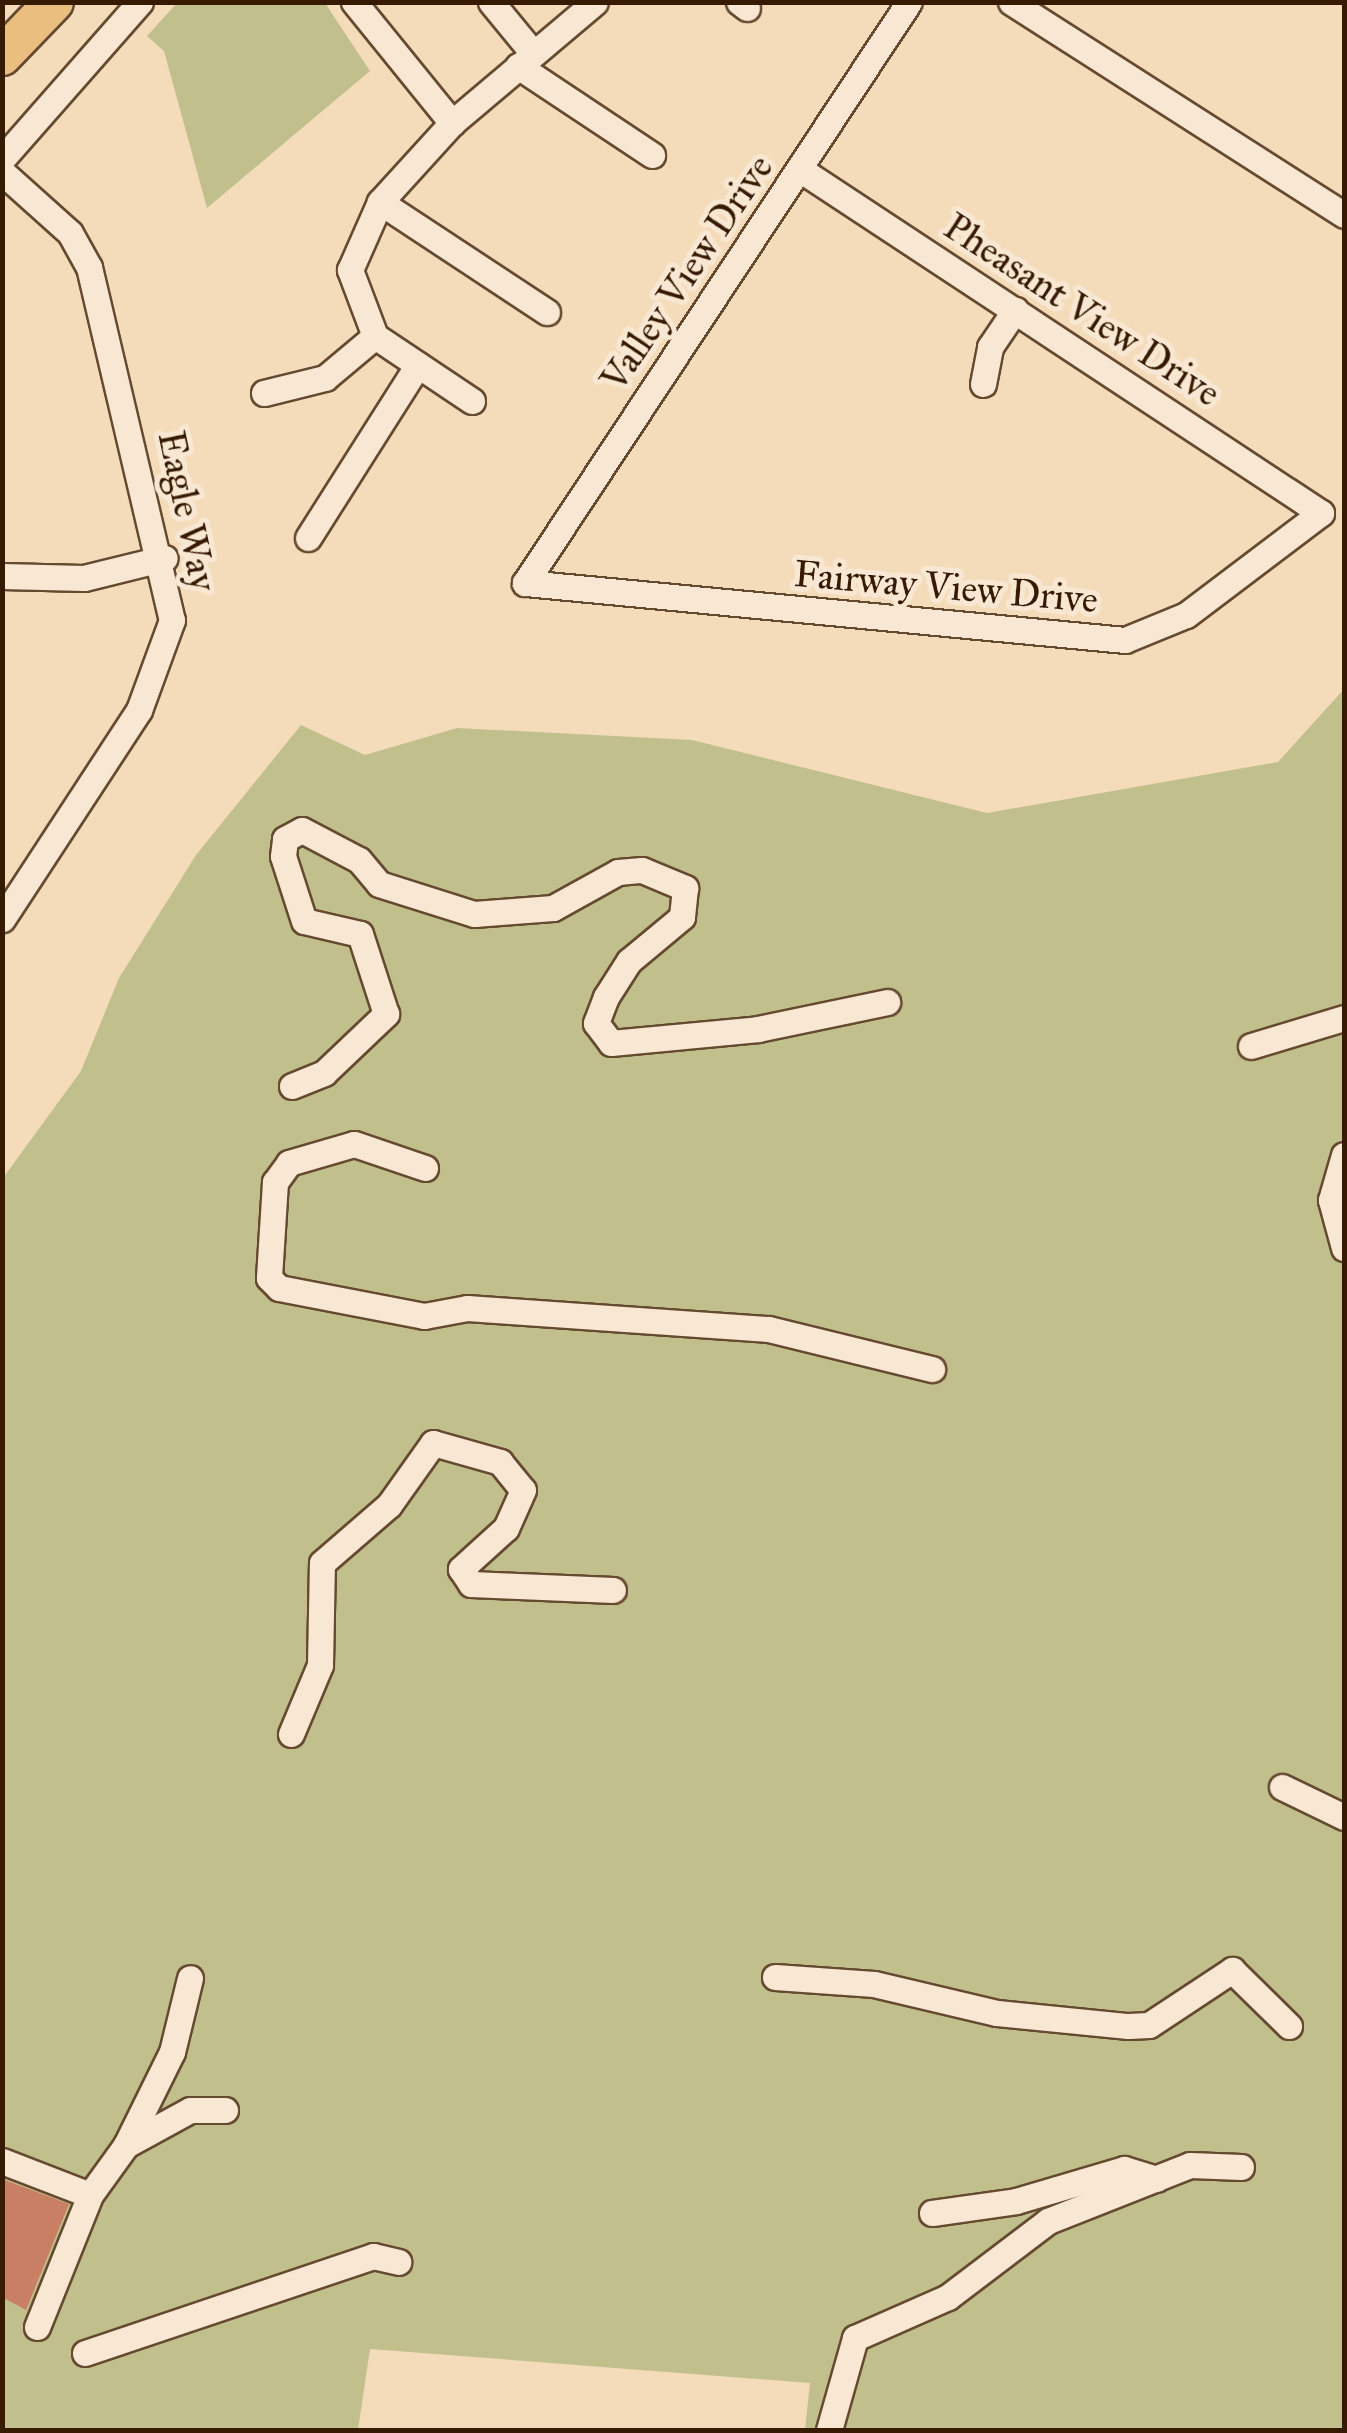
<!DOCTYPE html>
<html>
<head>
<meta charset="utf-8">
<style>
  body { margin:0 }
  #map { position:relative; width:1347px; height:2433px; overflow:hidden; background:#f4dcbb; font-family:"IM FELL Great Primer",serif }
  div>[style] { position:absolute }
  .green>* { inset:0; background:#c1bf8c }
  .building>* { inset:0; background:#c97f63 }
  .roads { filter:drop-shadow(2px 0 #664a30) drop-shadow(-2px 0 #664a30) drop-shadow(0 2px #664a30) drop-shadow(0 -2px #664a30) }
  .minor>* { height:25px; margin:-12.5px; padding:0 12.5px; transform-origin:12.5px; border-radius:12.5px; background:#f8e8d3 }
  .highway>* { height:38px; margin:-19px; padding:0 19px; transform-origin:19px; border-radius:19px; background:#eabe7e }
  span { translate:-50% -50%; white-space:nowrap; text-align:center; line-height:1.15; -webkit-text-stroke:10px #f8e8d3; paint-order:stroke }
  .street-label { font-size:38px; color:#371a02 }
  .frame { position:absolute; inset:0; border:5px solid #371a02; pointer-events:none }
</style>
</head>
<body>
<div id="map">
  <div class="green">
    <i style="clip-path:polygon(177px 3px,325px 3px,370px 71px,207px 208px,164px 51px,147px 36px)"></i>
    <i style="clip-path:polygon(1344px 689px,1344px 2430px,805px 2430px,810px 2383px,370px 2349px,358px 2430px,3px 2430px,3px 1178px,81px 1071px,119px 978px,196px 855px,301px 725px,365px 755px,457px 728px,692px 740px,987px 813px,1278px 762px)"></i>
  </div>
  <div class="building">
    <i style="clip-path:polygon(2px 2179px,69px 2204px,26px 2310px,2px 2297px)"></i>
  </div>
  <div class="roads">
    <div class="minor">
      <i style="left:354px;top:2px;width:156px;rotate:51deg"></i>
      <i style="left:491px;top:2px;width:66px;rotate:50.5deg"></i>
      <i style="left:739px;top:2px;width:10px;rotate:37deg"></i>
      <i style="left:1011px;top:2px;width:395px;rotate:32.6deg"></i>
      <i style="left:518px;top:66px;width:161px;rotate:33.6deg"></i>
      <i style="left:2px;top:159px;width:209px;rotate:-48.7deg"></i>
      <i style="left:801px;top:170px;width:623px;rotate:33.41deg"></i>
      <i style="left:1321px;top:513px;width:169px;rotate:142.9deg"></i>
      <i style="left:1186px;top:615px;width:66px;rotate:157.7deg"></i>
      <i style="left:1125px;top:640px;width:603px;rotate:-174.57deg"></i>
      <i style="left:525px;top:583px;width:696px;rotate:-56.54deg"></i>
      <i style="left:2px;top:172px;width:91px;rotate:41.9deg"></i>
      <i style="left:70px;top:233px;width:39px;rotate:61deg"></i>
      <i style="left:89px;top:267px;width:363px;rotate:76.8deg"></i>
      <i style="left:172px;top:620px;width:96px;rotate:110.1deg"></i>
      <i style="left:139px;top:710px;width:250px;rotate:123.2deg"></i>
      <i style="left:380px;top:202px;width:200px;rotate:33.4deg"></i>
      <i style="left:983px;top:384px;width:38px;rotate:-79deg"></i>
      <i style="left:990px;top:347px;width:45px;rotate:-56deg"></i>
      <i style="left:264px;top:393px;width:63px;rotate:-13.8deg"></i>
      <i style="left:325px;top:378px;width:65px;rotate:-40deg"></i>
      <i style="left:472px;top:401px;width:117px;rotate:-146.2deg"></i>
      <i style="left:375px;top:336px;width:71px;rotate:-110.7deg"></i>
      <i style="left:350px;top:270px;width:74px;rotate:-66.2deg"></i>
      <i style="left:380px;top:202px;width:107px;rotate:-47.7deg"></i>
      <i style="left:452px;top:123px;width:187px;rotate:-40.2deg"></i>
      <i style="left:308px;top:538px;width:205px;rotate:-57.6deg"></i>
      <i style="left:2px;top:576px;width:82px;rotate:1.4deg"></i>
      <i style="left:84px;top:578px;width:83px;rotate:-13.9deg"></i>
      <i style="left:1251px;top:1046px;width:97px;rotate:-16.8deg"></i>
      <i style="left:292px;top:1086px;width:35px;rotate:-22deg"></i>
      <i style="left:324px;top:1073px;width:86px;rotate:-43.6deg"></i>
      <i style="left:386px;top:1014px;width:84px;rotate:-108deg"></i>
      <i style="left:360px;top:934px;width:57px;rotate:-166.9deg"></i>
      <i style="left:304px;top:921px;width:68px;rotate:-107.9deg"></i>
      <i style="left:283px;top:856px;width:17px;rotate:-83deg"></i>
      <i style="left:285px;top:839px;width:19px;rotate:-28deg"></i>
      <i style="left:302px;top:830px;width:64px;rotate:27.8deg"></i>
      <i style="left:359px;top:860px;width:31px;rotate:50deg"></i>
      <i style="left:379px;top:884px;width:100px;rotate:17.5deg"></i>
      <i style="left:474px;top:914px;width:79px;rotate:-4.3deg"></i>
      <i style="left:553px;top:908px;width:74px;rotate:-29deg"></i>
      <i style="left:618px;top:872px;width:24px;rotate:-5deg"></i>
      <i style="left:642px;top:870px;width:47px;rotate:22.7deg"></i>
      <i style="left:685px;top:888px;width:29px;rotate:96deg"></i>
      <i style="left:682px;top:917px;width:69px;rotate:140.3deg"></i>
      <i style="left:629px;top:961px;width:43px;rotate:122.6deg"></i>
      <i style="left:606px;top:997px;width:28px;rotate:111deg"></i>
      <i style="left:596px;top:1023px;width:25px;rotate:53deg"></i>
      <i style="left:611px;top:1043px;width:148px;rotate:-5.4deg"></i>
      <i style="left:758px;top:1029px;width:132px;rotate:-11.8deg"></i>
      <i style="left:1344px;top:1155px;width:47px;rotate:106.1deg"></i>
      <i style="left:1331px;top:1200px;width:50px;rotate:74.8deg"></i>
      <i style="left:425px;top:1168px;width:75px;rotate:-161.3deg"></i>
      <i style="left:354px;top:1144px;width:68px;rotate:163.7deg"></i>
      <i style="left:289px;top:1163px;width:24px;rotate:126deg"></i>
      <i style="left:275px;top:1182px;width:96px;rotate:93.6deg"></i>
      <i style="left:269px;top:1278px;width:14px;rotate:45deg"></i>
      <i style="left:279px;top:1288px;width:148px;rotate:10.9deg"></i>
      <i style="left:424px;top:1316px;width:44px;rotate:-10.5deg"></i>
      <i style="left:467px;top:1308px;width:303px;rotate:4deg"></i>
      <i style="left:769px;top:1329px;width:168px;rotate:13.8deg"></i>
      <i style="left:291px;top:1734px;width:75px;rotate:-67.2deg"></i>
      <i style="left:320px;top:1665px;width:102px;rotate:-88.9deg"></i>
      <i style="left:322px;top:1563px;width:89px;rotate:-40.9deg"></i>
      <i style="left:389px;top:1505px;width:76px;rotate:-54.6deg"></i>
      <i style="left:433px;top:1443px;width:70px;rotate:15.8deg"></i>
      <i style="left:500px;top:1462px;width:36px;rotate:51deg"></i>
      <i style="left:523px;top:1490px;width:42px;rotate:114.1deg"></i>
      <i style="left:506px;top:1528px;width:61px;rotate:137.7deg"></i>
      <i style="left:461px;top:1569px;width:18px;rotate:56deg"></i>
      <i style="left:471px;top:1584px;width:142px;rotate:2.4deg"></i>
      <i style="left:1282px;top:1787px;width:69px;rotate:25.8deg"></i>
      <i style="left:775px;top:1977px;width:99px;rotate:4deg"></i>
      <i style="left:874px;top:1984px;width:126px;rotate:13.3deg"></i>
      <i style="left:997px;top:2013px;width:132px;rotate:5.7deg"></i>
      <i style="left:1128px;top:2026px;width:21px;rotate:-3deg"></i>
      <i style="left:1149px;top:2025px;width:100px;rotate:-33.5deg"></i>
      <i style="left:1232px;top:1970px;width:80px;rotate:44.5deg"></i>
      <i style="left:126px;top:2145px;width:104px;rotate:-63.7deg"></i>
      <i style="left:172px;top:2052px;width:76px;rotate:-76.3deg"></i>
      <i style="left:2px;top:2161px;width:94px;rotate:21.1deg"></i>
      <i style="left:932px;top:2213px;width:85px;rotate:-8.1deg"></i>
      <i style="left:1016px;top:2201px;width:113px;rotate:-16.5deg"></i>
      <i style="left:1124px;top:2169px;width:34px;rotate:17deg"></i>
      <i style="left:37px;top:2327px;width:142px;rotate:-68.1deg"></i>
      <i style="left:90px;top:2195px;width:62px;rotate:-54.2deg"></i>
      <i style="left:126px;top:2145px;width:73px;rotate:-28.7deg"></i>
      <i style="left:190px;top:2110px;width:35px"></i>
      <i style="left:85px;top:2353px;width:304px;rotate:-18.6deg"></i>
      <i style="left:373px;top:2256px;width:26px;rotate:13deg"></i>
      <i style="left:829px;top:2430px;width:96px;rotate:-74.2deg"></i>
      <i style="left:855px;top:2338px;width:102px;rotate:-23.8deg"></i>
      <i style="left:948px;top:2297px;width:126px;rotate:-37.2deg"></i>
      <i style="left:1048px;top:2221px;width:153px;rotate:-21.5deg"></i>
      <i style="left:1190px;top:2165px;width:51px;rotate:2.2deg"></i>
    </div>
    <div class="highway">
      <i style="left:2px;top:56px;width:75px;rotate:-46.1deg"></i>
    </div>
  </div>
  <div class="street-label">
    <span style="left:687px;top:273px;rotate:-56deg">Valley View Drive</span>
    <span style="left:1082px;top:310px;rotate:33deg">Pheasant View Drive</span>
    <span style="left:187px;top:511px;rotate:78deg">Eagle Way</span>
    <span style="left:946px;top:587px;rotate:5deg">Fairway View Drive</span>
  </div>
  <div class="frame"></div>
</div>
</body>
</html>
